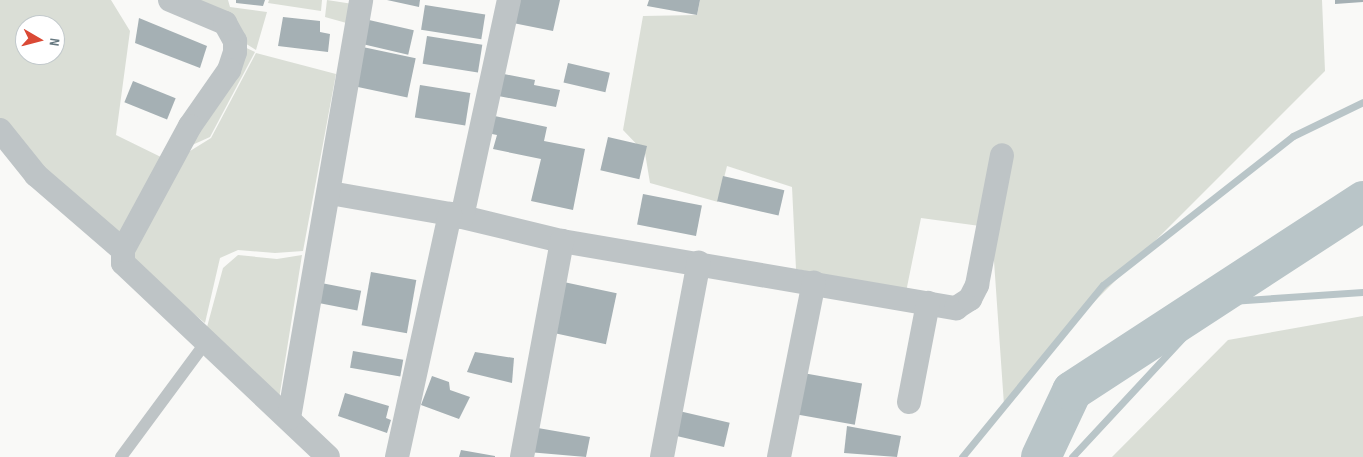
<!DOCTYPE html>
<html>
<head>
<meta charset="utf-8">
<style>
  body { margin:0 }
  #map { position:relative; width:1363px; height:457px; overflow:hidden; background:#f9f9f7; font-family:"Sofia Sans Condensed",sans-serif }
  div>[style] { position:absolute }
  .green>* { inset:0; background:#daded6 }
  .stream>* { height:7px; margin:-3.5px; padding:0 3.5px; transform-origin:3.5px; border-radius:3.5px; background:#b9c5c8 }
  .river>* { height:40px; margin:-20px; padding:0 20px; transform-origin:20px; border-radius:20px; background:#b9c5c8 }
  .building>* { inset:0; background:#a5b0b4; transform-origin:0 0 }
  .lane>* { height:12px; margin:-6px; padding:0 6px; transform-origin:6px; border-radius:6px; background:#bec4c6 }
  .street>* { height:24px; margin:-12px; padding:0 12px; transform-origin:12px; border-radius:12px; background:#bec4c6 }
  span { translate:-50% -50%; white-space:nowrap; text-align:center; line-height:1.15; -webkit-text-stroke:5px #fff; paint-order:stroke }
  .north { position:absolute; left:15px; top:15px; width:50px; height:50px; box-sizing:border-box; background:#fff; border:1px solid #c2c9cc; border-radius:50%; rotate:98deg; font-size:14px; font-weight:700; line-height:20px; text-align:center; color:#667880 }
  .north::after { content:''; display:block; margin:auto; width:18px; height:22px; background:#da4935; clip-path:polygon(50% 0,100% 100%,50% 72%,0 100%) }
</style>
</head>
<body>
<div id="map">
  <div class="green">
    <i style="clip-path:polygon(evenodd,0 0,111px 0,130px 31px,116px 135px,167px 160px,122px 242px,0 130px,0 0,25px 25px,55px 25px,55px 55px,25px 55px,25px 25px)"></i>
    <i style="clip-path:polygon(176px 0,228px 0,230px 7px,267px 12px,256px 50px)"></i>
    <i style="clip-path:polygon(269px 0,322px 0,321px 11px,268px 3px)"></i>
    <i style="clip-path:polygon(327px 0,353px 4px,350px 24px,325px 17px)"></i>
    <i style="clip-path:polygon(700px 0,1322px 0,1325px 71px,1072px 324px,1004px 405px,991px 218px,980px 226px,921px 218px,906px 292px,796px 269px,792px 187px,727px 166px,718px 202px,650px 183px,645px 153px,623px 130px,643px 16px,697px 15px)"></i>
    <i style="clip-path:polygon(238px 44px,255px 52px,210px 137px,181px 150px)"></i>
    <i style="clip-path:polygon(256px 53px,336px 74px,303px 251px,275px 253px,238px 250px,220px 258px,205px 323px,130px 261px,182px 156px,211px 138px)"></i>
    <i style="clip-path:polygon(238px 255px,277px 259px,302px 255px,279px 399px,207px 327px,223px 268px)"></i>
    <i style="clip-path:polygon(1363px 316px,1363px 457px,1112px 457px,1228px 340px)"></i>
  </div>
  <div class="stream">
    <i style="left:962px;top:457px;width:222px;rotate:-50.7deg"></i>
    <i style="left:1103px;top:285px;width:241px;rotate:-38.1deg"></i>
    <i style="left:1293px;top:136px;width:78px;rotate:-25.9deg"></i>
    <i style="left:1072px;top:457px;width:212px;rotate:-47.1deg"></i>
    <i style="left:1216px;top:302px;width:147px;rotate:-3.9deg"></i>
  </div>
  <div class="river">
    <i style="left:1041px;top:457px;width:73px;rotate:-64.8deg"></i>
    <i style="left:1072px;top:391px;width:348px;rotate:-33.1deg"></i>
  </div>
  <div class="building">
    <i style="clip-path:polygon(236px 0,265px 0,263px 6px,236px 3px)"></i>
    <i style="clip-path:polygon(387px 0,420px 0,419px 7px)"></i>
    <i style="clip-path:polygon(513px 0,560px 0,553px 31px,508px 22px)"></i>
    <i style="clip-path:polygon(649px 0,700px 0,697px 15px,647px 6px)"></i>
    <i style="clip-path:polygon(1335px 0,1363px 0,1363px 2px,1335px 4px)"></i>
    <i style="left:425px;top:5px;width:61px;height:25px;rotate:9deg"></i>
    <i style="clip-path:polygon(283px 17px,320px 21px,320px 32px,330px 34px,328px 52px,278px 46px)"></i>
    <i style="clip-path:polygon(139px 18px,207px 46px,200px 68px,135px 43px)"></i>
    <i style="left:369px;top:20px;width:46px;height:25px;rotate:13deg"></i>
    <i style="left:427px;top:36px;width:56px;height:28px;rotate:9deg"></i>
    <i style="left:358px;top:46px;width:59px;height:40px;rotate:12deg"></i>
    <i style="left:568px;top:63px;width:43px;height:20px;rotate:13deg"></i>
    <i style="clip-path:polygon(499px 73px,535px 80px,534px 85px,560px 90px,556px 107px,493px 95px)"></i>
    <i style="left:133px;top:81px;width:46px;height:23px;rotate:22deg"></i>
    <i style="left:420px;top:85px;width:51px;height:33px;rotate:9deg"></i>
    <i style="clip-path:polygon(490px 115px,547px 127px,544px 141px,585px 149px,573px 210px,531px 201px,541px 159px,493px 149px,497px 135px,487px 133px)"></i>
    <i style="left:608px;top:137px;width:40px;height:34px;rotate:13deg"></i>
    <i style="left:723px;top:176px;width:63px;height:26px;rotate:13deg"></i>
    <i style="left:643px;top:194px;width:60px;height:31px;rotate:11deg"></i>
    <i style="left:371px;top:272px;width:46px;height:54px;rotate:10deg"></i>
    <i style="left:559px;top:281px;width:59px;height:52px;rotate:12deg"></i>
    <i style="left:316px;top:282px;width:46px;height:20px;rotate:11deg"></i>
    <i style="left:353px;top:351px;width:51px;height:17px;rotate:10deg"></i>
    <i style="clip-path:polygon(475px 352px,514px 358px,512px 383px,467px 372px)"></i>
    <i style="left:803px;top:373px;width:60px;height:42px;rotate:10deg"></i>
    <i style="clip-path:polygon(432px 376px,449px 382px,450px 390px,470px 397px,459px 419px,421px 405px)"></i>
    <i style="clip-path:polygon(345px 393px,389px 406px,386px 418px,391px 420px,387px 433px,338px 416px)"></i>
    <i style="left:679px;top:411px;width:52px;height:25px;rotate:13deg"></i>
    <i style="clip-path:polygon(847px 426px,901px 436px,897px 457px,844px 453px)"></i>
    <i style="clip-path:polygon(532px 427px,590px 437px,586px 457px,528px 452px)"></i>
    <i style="clip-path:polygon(461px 450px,495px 456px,495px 457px,459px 457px)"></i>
  </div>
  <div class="lane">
    <i style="left:121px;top:457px;width:143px;rotate:-53.5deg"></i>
  </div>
  <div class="street">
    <i style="left:170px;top:0;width:60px;rotate:22.7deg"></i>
    <i style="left:225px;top:23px;width:21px;rotate:61deg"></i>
    <i style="left:235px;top:41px;width:11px;rotate:90deg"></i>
    <i style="left:235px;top:52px;width:19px;rotate:108deg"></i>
    <i style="left:229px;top:70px;width:68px;rotate:124.9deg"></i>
    <i style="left:190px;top:126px;width:141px;rotate:118.4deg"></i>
    <i style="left:123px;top:250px;width:13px;rotate:90deg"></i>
    <i style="left:123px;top:263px;width:282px;rotate:43.4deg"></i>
    <i style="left:0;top:130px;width:58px;rotate:51.3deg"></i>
    <i style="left:36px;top:175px;width:115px;rotate:40.8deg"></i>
    <i style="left:330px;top:193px;width:122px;rotate:9.9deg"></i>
    <i style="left:450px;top:214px;width:115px;rotate:13.6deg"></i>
    <i style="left:562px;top:241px;width:400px;rotate:9.7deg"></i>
    <i style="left:956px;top:308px;width:17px;rotate:-33deg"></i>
    <i style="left:970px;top:299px;width:16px;rotate:-63deg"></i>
    <i style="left:977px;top:285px;width:132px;rotate:-79.1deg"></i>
    <i style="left:462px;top:217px;width:222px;rotate:-77.8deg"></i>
    <i style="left:909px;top:402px;width:101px;rotate:-79.1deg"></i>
    <i style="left:289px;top:418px;width:424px;rotate:-80.2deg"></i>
    <i style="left:397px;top:457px;width:249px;rotate:-77.7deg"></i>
    <i style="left:522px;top:457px;width:220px;rotate:-79.5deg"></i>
    <i style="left:662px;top:457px;width:198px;rotate:-79.3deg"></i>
    <i style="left:779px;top:457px;width:178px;rotate:-78.7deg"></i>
  </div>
  <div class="north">N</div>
</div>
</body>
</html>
